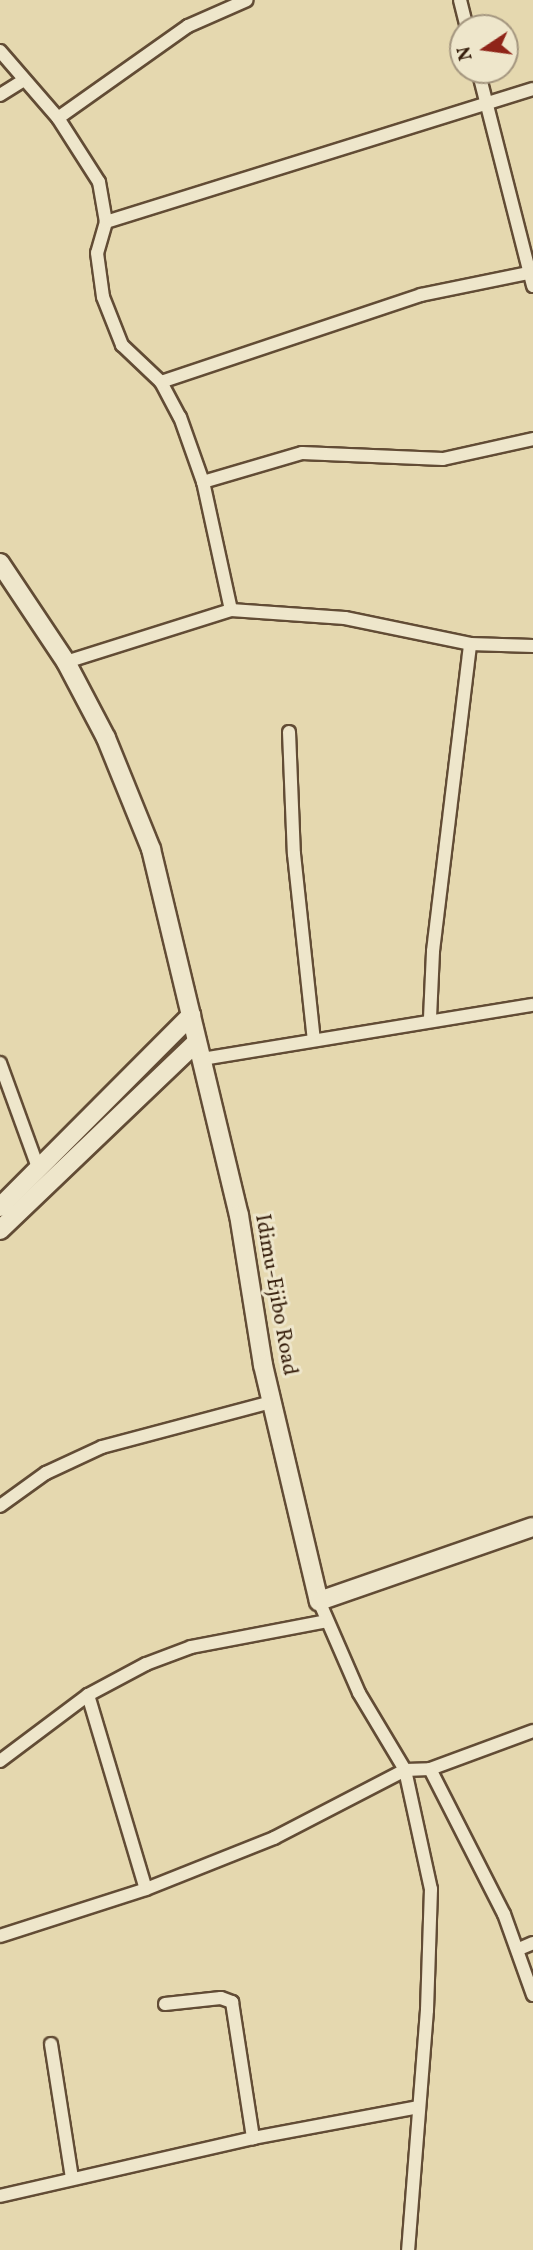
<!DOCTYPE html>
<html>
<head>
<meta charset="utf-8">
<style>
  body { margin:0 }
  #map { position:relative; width:533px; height:2250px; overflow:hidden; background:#e5d8af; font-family:Vollkorn,serif }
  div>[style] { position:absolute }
  .roads { filter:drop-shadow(2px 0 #624c35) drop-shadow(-2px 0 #624c35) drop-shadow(0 2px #624c35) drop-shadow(0 -2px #624c35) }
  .street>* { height:12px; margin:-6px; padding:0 6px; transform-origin:6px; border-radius:6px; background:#eee6cb }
  .secondary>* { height:18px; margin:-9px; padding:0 9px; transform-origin:9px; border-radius:9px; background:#eee6cb }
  span { translate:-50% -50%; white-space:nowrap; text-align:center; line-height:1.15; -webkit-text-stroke:6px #eee6cb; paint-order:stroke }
  .street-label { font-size:21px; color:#361e0c }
  .north { position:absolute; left:449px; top:14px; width:70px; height:70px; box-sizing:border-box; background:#eee6cb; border:2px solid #a4967f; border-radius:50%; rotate:257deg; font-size:19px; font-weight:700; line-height:28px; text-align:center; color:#361e0c }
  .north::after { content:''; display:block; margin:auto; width:24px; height:32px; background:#8f2418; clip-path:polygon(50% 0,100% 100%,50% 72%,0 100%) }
</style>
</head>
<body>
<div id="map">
  <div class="roads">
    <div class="street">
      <i style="left:460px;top:0;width:29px;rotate:76deg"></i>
      <i style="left:0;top:51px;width:89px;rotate:49.1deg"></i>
      <i style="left:58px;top:118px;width:159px;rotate:-35.3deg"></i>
      <i style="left:188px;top:26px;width:64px;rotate:-23.8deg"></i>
      <i style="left:478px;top:70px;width:223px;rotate:75.7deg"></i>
      <i style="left:0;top:95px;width:26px;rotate:-32deg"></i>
      <i style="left:58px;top:118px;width:76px;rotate:57.4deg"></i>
      <i style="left:99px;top:182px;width:41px;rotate:80.1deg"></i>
      <i style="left:106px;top:222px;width:32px;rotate:106deg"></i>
      <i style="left:97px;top:253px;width:44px;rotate:82.2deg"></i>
      <i style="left:103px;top:297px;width:52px;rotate:68.4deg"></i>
      <i style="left:122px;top:345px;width:54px;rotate:43.5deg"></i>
      <i style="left:161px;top:382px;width:40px;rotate:62deg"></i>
      <i style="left:180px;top:417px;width:69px;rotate:70.5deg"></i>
      <i style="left:106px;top:222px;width:447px;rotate:-17.3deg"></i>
      <i style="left:161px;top:382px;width:274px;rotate:-18.5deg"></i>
      <i style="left:421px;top:295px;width:114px;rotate:-11.6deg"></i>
      <i style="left:231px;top:610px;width:131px;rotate:-102.3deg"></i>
      <i style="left:203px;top:482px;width:103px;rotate:-16.3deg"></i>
      <i style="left:302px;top:453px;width:141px;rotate:2.4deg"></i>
      <i style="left:443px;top:459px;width:92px;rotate:-12.5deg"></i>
      <i style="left:66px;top:662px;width:173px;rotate:-17.5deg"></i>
      <i style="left:231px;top:610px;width:114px;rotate:4deg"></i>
      <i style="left:345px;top:618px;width:128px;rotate:11.7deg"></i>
      <i style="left:470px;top:644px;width:63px;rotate:1.8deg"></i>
      <i style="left:289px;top:732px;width:122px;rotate:87.7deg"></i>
      <i style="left:294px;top:854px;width:187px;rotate:83.9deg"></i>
      <i style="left:430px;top:1018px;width:67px;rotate:-87.4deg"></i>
      <i style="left:433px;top:951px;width:309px;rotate:-83.1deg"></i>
      <i style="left:202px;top:1059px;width:335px;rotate:-9.3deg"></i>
      <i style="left:0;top:1063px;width:114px;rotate:70deg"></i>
      <i style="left:0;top:1506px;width:57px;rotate:-35.7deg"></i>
      <i style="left:46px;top:1473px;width:62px;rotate:-24.9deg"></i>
      <i style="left:102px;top:1447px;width:175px;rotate:-14.9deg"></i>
      <i style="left:319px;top:1601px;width:100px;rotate:66.5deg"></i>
      <i style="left:359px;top:1693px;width:90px;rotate:59.1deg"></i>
      <i style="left:405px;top:1770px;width:122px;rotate:77.7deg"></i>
      <i style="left:431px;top:1889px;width:121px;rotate:91.9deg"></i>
      <i style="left:427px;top:2010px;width:241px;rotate:94.5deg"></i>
      <i style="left:88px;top:1695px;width:202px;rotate:73.4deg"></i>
      <i style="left:0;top:1761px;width:110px;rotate:-36.9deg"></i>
      <i style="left:88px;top:1695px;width:66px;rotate:-28.1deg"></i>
      <i style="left:146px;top:1664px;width:48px;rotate:-20.7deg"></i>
      <i style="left:191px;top:1647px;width:138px;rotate:-10.8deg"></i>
      <i style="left:430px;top:1769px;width:110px;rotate:-20.3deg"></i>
      <i style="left:0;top:1936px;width:153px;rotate:-17.8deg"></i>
      <i style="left:146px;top:1889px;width:138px;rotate:-21.7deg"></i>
      <i style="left:274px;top:1838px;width:148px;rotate:-27.4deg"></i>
      <i style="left:405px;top:1770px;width:25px;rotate:-2deg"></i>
      <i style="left:430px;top:1769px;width:163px;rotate:63deg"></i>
      <i style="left:504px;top:1914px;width:86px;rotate:70.3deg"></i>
      <i style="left:519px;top:1949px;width:15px;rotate:-23deg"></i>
      <i style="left:165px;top:2004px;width:56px;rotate:-6.1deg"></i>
      <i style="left:221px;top:1998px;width:12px;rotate:20deg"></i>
      <i style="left:232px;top:2002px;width:138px;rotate:81.2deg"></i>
      <i style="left:51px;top:2044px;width:136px;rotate:81.1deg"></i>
      <i style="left:0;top:2196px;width:260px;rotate:-12.9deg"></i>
      <i style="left:253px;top:2138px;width:168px;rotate:-10.6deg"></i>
    </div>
    <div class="secondary">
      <i style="left:0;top:563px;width:119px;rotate:56.3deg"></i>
      <i style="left:66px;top:662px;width:86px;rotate:62.2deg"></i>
      <i style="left:106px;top:738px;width:120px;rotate:67.9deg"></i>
      <i style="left:151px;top:849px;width:376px;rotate:76.5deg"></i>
      <i style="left:239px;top:1215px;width:152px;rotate:80.9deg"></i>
      <i style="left:263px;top:1365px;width:243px;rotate:76.7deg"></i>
      <i style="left:319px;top:1601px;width:226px;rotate:-19.1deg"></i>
      <i style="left:0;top:1207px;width:271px;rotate:-45.1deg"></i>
      <i style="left:0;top:1230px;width:272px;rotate:-43.7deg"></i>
    </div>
  </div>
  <div class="street-label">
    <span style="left:275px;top:1295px;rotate:80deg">Idimu-Ejibo Road</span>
  </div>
  <div class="north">N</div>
</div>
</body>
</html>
